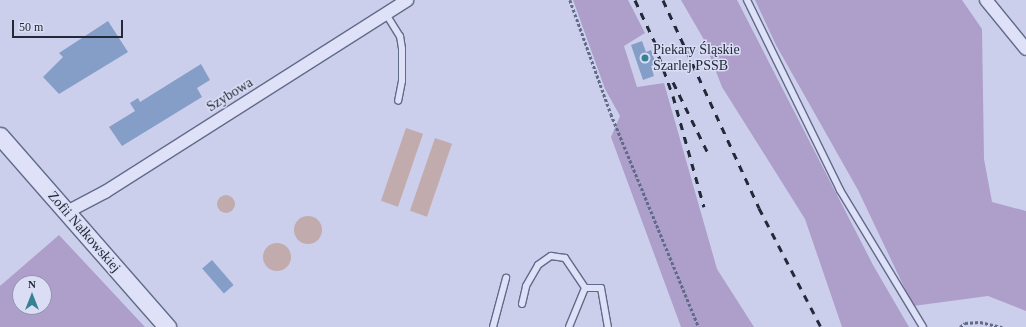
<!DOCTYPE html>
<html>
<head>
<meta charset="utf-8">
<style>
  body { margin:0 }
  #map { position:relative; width:1026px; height:327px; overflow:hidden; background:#cbcfec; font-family:"Times New Roman",serif }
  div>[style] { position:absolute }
  .green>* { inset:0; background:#ad9fca }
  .water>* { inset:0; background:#c1abad; transform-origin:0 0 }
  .round { border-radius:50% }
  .building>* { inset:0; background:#849ec8; transform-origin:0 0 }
  .path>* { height:2.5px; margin-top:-1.25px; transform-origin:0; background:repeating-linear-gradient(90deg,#606b88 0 3px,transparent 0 5px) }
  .roads { filter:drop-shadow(1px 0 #606b88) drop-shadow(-1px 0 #606b88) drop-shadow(0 1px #606b88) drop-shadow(0 -1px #606b88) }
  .lane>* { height:6px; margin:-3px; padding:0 3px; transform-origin:3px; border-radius:3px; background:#dee1f7 }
  .street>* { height:12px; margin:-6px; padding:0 6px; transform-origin:6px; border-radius:6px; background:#dee1f7 }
  .secondary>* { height:17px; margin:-8.5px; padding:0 8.5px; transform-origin:8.5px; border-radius:8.5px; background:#dee1f7 }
  .rail>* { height:3px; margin-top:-1.5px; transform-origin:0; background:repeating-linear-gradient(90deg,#222a3a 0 7px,transparent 0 14px) }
  .dots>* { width:11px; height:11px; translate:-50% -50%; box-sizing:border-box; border:2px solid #daddf4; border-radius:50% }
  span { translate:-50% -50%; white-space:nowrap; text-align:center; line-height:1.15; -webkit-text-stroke:3px #daddf4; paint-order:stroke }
  .poi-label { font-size:14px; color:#222a3a }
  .left { translate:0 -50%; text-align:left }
  .street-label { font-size:14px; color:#222a3a }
  .north { position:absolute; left:12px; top:275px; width:40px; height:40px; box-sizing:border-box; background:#daddf4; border:1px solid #9095aa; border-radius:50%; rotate:0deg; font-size:11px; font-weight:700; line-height:16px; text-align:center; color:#222a3a }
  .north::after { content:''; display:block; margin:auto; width:14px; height:18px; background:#348293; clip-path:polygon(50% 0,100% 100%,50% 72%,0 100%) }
  .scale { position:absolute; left:12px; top:20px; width:111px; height:18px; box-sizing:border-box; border:2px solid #222a3a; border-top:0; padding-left:5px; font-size:12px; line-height:14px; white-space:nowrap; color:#222a3a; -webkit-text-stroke:3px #daddf4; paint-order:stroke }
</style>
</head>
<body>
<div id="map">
  <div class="green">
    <i style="clip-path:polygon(573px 0,628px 0,645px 33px,624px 46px,637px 87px,664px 83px,717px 269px,754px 327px,681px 327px,611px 137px,620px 116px,605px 89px)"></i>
    <i style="clip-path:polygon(681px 0,737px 0,873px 265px,909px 327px,842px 327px,805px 219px,722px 87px,703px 38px)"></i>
    <i style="clip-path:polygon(755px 0,962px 0,982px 29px,984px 159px,992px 202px,1026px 211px,1026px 311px,988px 296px,913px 306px,858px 190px,776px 45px)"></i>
    <i style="clip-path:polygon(evenodd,59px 235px,145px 327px,0 327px,0 286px,59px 235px,20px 283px,44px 283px,44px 307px,20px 307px,20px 283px)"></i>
  </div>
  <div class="water">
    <i style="left:406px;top:128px;width:18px;height:77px;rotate:19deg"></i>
    <i style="left:435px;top:138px;width:18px;height:77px;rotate:19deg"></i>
    <i class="round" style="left:217px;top:195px;width:18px;height:18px"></i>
    <i class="round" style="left:294px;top:216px;width:28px;height:28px"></i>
    <i class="round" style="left:263px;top:243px;width:28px;height:28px"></i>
  </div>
  <div class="building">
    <i style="clip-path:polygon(108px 21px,128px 52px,59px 94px,43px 77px,63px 57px,59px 53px)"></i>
    <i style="clip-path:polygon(642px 41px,646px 52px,651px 50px,656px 64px,651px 66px,654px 76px,643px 80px,631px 45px)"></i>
    <i style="clip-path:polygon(201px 64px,210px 80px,197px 88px,202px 97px,122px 146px,109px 127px,135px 111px,130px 103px,138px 98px,140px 102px)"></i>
    <i style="left:212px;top:260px;width:33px;height:13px;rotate:49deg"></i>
  </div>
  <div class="path">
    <i style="left:570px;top:0;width:121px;rotate:70.2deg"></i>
    <i style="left:611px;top:114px;width:230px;rotate:67.6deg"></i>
    <i style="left:960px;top:327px;width:6px;rotate:-39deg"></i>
    <i style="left:965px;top:323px;width:15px;rotate:-4deg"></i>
    <i style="left:980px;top:322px;width:23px;rotate:13deg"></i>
  </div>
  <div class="roads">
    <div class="lane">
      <i style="left:747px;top:0;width:212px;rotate:63.9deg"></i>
      <i style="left:840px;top:190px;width:160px;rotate:58.8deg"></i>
      <i style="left:386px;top:14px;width:26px;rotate:58deg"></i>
      <i style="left:400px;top:36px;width:13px;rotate:81deg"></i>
      <i style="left:402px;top:49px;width:32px;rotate:90deg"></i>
      <i style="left:402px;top:81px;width:20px;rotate:101deg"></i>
      <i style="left:522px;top:304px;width:18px;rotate:-77deg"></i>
      <i style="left:526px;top:286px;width:24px;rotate:-60deg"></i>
      <i style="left:538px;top:265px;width:16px;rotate:-35deg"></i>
      <i style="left:551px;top:256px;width:14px;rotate:8deg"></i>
      <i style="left:565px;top:258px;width:36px;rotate:56deg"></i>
      <i style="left:493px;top:327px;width:51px;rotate:-75.1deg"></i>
      <i style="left:569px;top:327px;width:42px;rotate:-67.7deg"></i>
      <i style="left:585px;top:288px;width:16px"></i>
      <i style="left:601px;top:288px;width:40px;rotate:80deg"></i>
    </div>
    <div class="street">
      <i style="left:986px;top:0;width:63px;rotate:50.8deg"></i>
      <i style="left:67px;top:212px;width:43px;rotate:-27.8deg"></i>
      <i style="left:105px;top:192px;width:358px;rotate:-32.4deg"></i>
    </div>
    <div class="secondary">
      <i style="left:0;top:136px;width:254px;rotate:48.8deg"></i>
    </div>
  </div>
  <div class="rail">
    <i style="left:635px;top:0;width:52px;rotate:64.9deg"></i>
    <i style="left:663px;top:0;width:229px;rotate:65.2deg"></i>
    <i style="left:759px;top:208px;width:134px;rotate:62.5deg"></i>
    <i style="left:654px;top:43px;width:56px;rotate:70.3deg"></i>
    <i style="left:673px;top:96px;width:115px;rotate:74.4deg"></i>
    <i style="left:673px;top:82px;width:79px;rotate:63.8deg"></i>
  </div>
  <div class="dots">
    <i style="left:645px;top:58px;background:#348293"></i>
  </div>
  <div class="poi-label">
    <span class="left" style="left:653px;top:58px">Piekary Śląskie<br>Szarlej PSSB</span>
  </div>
  <div class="street-label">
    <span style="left:230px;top:95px;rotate:-32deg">Szybowa</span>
    <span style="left:84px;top:232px;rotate:49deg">Zofii Nałkowskiej</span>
  </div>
  <div class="north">N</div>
  <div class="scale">50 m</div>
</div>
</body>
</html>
